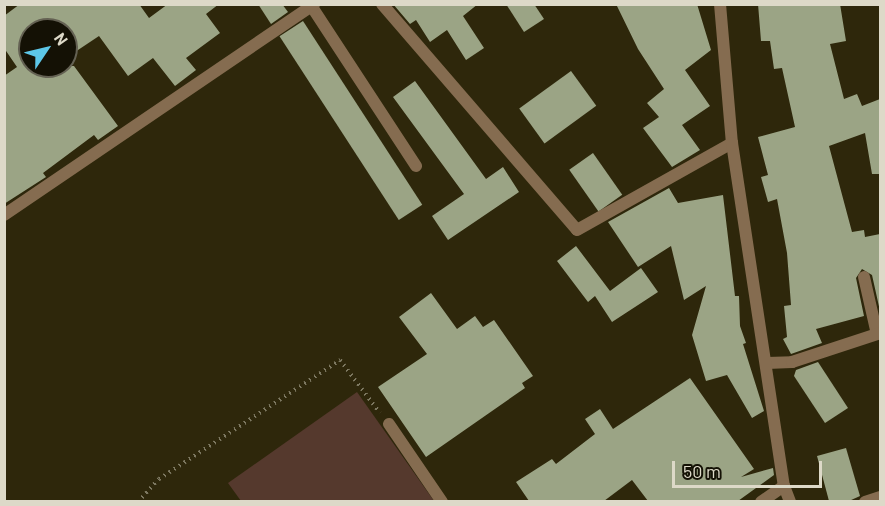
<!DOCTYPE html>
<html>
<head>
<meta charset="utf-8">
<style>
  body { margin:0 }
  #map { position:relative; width:885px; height:506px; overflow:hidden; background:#2e270b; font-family:Barlow,sans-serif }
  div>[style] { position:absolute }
  .green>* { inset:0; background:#55392d }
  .building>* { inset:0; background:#9ba485; transform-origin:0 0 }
  .path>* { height:4px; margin-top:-2px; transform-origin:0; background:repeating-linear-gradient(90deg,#7d7861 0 1.5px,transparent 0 6px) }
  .minor>* { height:12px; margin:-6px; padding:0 6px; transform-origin:6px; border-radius:6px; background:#856c50 }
  .tertiary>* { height:12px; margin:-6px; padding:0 6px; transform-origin:6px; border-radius:6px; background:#856c50 }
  span { translate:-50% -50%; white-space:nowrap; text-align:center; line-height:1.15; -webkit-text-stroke:6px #141105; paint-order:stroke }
  .frame { position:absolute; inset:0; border:6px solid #ddd9c8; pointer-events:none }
  .north { position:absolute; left:18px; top:18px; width:60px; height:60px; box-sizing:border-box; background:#141105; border:2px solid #646153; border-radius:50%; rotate:55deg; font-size:16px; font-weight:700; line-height:24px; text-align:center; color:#ddd9c8 }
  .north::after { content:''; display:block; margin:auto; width:21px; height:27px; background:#5dc7e8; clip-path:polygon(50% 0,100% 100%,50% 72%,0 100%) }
  .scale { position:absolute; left:672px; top:461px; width:150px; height:27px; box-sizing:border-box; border:3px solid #ddd9c8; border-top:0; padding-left:8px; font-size:18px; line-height:21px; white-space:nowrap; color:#ddd9c8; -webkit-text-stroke:4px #141105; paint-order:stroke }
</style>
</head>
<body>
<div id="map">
  <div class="green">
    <i style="clip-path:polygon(357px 392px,434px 501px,241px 501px,228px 483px)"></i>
  </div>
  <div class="building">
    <i style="clip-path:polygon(20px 4px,139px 4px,149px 18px,168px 4px,219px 4px,206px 14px,220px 33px,186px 58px,196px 70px,175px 86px,153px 58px,128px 76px,99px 36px,66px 58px,66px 30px,30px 30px,30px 66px,74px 66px,118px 126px,98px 140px,94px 135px,43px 173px,46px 177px,4px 204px,4px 76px,17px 67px,4px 48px,4px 16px)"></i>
    <i style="clip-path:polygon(258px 4px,282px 4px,288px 12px,271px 24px)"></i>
    <i style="clip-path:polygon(393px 4px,478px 4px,463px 16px,484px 48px,466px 60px,447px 30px,430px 42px,416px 20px,410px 24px)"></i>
    <i style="clip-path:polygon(506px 4px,534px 4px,544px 19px,524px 32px)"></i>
    <i style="clip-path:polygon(616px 4px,697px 4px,711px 50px,685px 70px,710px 106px,682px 125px,700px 150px,672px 167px,643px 128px,659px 117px,647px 103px,664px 89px,638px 49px)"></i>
    <i style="clip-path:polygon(758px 4px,840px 4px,846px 41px,830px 44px,844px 99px,857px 94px,862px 106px,880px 99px,880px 174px,872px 174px,865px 133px,829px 146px,852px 232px,864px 230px,865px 237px,880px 234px,880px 311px,872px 275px,862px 269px,856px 278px,864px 316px,816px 329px,822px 343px,791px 354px,783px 339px,787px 337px,784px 306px,791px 305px,787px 253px,777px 199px,768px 202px,761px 177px,768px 175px,758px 137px,795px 127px,782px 68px,774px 69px,770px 41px,761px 41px)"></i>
    <i style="left:303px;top:21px;width:219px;height:28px;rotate:57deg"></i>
    <i style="left:571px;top:71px;width:43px;height:64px;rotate:54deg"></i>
    <i style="clip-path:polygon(415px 81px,486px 179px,503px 167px,519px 192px,448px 240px,432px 216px,464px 194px,393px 97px)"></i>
    <i style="left:593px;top:153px;width:51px;height:29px;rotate:55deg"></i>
    <i style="clip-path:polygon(669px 188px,678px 203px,723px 195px,735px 296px,739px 296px,740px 326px,746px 343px,743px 344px,764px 411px,752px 418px,727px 375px,706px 381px,692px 335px,706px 286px,684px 300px,671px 246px,638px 267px,608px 222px)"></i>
    <i style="clip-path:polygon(576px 246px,610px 291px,641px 268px,658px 292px,612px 322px,595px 296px,588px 302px,557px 261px)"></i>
    <i style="clip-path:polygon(431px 293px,457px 329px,475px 316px,483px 327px,494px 320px,533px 376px,522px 383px,525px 388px,426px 457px,378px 387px,427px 354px,399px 317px)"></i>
    <i style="clip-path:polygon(818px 362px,848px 408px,825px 423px,794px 376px,796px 370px)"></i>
    <i style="clip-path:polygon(690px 378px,754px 469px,741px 477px,773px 468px,774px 475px,738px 501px,648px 501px,632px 480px,604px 501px,529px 501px,516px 482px,552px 459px,556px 464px,595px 434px,585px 419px,600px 409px,613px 429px)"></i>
    <i style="clip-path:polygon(846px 448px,860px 496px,849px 501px,829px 501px,817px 456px)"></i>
  </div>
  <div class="path">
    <i style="left:138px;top:502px;width:31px;rotate:-48deg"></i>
    <i style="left:159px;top:479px;width:217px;rotate:-33.3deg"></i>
    <i style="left:340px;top:360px;width:66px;rotate:53deg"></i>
  </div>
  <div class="minor">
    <i style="left:382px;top:4px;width:298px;rotate:49.2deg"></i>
    <i style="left:577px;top:230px;width:178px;rotate:-29.3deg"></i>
    <i style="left:312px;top:7px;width:190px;rotate:56.8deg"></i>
    <i style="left:4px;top:215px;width:375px;rotate:-34.2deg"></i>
    <i style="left:864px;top:277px;width:58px;rotate:77.2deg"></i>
    <i style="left:767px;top:363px;width:25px;rotate:-2deg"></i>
    <i style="left:792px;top:362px;width:93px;rotate:-18.2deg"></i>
    <i style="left:389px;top:424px;width:94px;rotate:55.8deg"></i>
    <i style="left:761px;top:502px;width:28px;rotate:-35deg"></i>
    <i style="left:865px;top:502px;width:16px;rotate:-18deg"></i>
  </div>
  <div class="tertiary">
    <i style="left:720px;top:4px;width:140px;rotate:85.1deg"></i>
    <i style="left:732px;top:143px;width:347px;rotate:81.4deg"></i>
    <i style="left:784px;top:486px;width:17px;rotate:69deg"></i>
  </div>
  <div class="frame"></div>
  <div class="north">N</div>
  <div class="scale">50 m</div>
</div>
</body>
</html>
